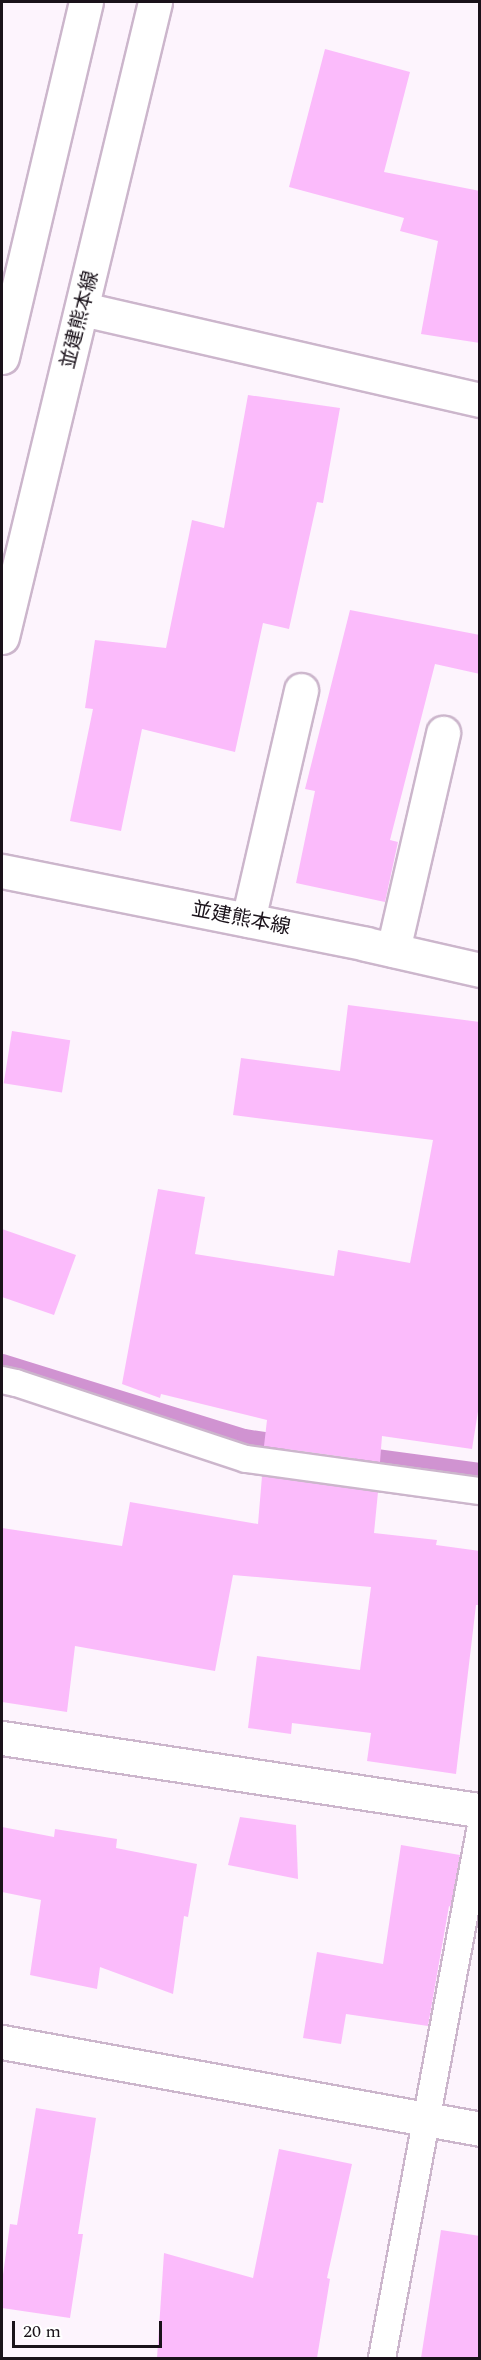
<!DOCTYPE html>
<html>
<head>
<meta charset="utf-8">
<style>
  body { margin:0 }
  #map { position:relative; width:481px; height:2360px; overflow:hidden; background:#fdf4fd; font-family:Spectral,"Noto Sans JP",serif }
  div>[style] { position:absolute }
  .stream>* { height:15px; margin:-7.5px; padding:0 7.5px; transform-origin:7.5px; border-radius:7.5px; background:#d093d1 }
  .building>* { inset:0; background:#fbbbfb; transform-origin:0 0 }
  .roads { filter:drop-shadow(2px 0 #ccb6cc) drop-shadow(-2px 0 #ccb6cc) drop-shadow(0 2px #ccb6cc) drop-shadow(0 -2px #ccb6cc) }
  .lane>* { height:26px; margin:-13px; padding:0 13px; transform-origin:13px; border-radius:13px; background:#fff }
  .street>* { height:33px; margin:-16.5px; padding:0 16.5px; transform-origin:16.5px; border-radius:16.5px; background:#fff }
  .secondary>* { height:33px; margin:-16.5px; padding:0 16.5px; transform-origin:16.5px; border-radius:16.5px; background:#fff }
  span { translate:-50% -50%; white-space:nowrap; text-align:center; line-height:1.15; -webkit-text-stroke:4.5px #fff; paint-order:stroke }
  .street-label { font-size:20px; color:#1a121a }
  .frame { position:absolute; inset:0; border:3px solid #1a121a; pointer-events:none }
  .scale { position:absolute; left:12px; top:2321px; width:150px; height:27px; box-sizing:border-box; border:3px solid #1a121a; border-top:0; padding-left:8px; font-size:18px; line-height:21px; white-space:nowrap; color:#1a121a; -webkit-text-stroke:4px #fff; paint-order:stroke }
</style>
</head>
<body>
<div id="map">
  <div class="stream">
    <i style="left:2px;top:1361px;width:253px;rotate:17.2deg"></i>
    <i style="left:244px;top:1436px;width:40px;rotate:8.5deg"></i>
    <i style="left:361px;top:1454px;width:120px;rotate:7.7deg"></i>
  </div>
  <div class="building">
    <i style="clip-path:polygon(325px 49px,410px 72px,384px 172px,480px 191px,480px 343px,421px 334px,438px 241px,400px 231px,404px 218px,289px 187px)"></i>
    <i style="clip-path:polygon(248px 395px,340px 408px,323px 503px,317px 502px,289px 629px,263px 623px,235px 752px,142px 729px,121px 831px,70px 821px,93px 709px,85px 708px,95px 640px,166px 648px,192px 520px,224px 528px)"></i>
    <i style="clip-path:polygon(350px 610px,480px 635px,480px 674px,435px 664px,390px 840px,398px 842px,385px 902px,296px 883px,315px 791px,305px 789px)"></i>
    <i style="clip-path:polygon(348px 1005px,480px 1022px,480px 1399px,472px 1449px,382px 1436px,380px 1462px,264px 1446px,267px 1420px,161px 1394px,160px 1398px,122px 1384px,158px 1189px,205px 1197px,195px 1254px,334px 1276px,338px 1250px,410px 1263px,433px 1140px,233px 1115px,241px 1058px,340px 1071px)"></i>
    <i style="left:12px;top:1031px;width:59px;height:53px;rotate:9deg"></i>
    <i style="clip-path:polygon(2px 1229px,76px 1255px,54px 1315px,2px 1297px)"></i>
    <i style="clip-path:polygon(262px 1476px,378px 1492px,374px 1533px,437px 1540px,436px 1545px,480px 1551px,480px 1605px,476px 1605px,456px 1774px,367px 1761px,371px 1733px,292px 1723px,291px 1734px,248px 1728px,257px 1656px,360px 1670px,371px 1587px,233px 1575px,215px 1671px,75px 1646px,67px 1712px,2px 1702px,2px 1528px,122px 1546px,130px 1502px,258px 1524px)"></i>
    <i style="clip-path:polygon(240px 1817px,296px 1825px,298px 1879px,228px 1865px)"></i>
    <i style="clip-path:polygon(2px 1827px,54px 1837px,55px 1829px,117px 1839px,116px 1848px,197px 1864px,188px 1917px,184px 1916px,173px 1994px,100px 1967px,97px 1989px,30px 1975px,41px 1900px,2px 1892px)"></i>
    <i style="clip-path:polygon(401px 1845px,460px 1855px,451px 1907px,449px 1906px,428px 2026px,346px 2014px,341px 2044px,303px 2038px,317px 1952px,383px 1964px)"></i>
    <i style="clip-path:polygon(36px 2108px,96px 2118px,78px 2234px,83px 2234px,70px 2318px,2px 2308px,2px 2282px,10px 2224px,17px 2225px)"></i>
    <i style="clip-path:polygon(279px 2149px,352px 2164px,327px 2278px,330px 2279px,317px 2358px,157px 2358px,164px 2253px,253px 2278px)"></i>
    <i style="clip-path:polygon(441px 2230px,480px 2236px,480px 2358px,421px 2358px)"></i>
  </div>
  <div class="roads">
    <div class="lane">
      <i style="left:2px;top:1380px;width:14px;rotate:12deg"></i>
      <i style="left:16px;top:1383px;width:242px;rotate:18.3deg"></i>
      <i style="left:246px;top:1459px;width:236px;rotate:7.8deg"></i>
      <i style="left:382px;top:2358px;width:536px;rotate:-79.47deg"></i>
    </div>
    <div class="street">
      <i style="left:83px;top:309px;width:407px;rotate:12.9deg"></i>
      <i style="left:248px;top:920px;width:236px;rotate:-77deg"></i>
      <i style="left:393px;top:950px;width:223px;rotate:-77deg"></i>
      <i style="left:2px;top:1738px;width:483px;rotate:8.6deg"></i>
      <i style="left:2px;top:2042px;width:486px;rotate:10.3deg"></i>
    </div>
    <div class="secondary">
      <i style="left:2px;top:357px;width:365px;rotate:-76.7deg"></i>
      <i style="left:2px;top:637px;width:653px;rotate:-76.45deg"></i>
      <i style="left:2px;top:871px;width:371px;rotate:11.3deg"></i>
      <i style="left:366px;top:944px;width:117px;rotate:12.8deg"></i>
    </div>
  </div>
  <div class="street-label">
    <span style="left:80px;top:320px;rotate:-76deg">並建熊本線</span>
    <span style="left:241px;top:919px;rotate:11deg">並建熊本線</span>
  </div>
  <div class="frame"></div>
  <div class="scale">20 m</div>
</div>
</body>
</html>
